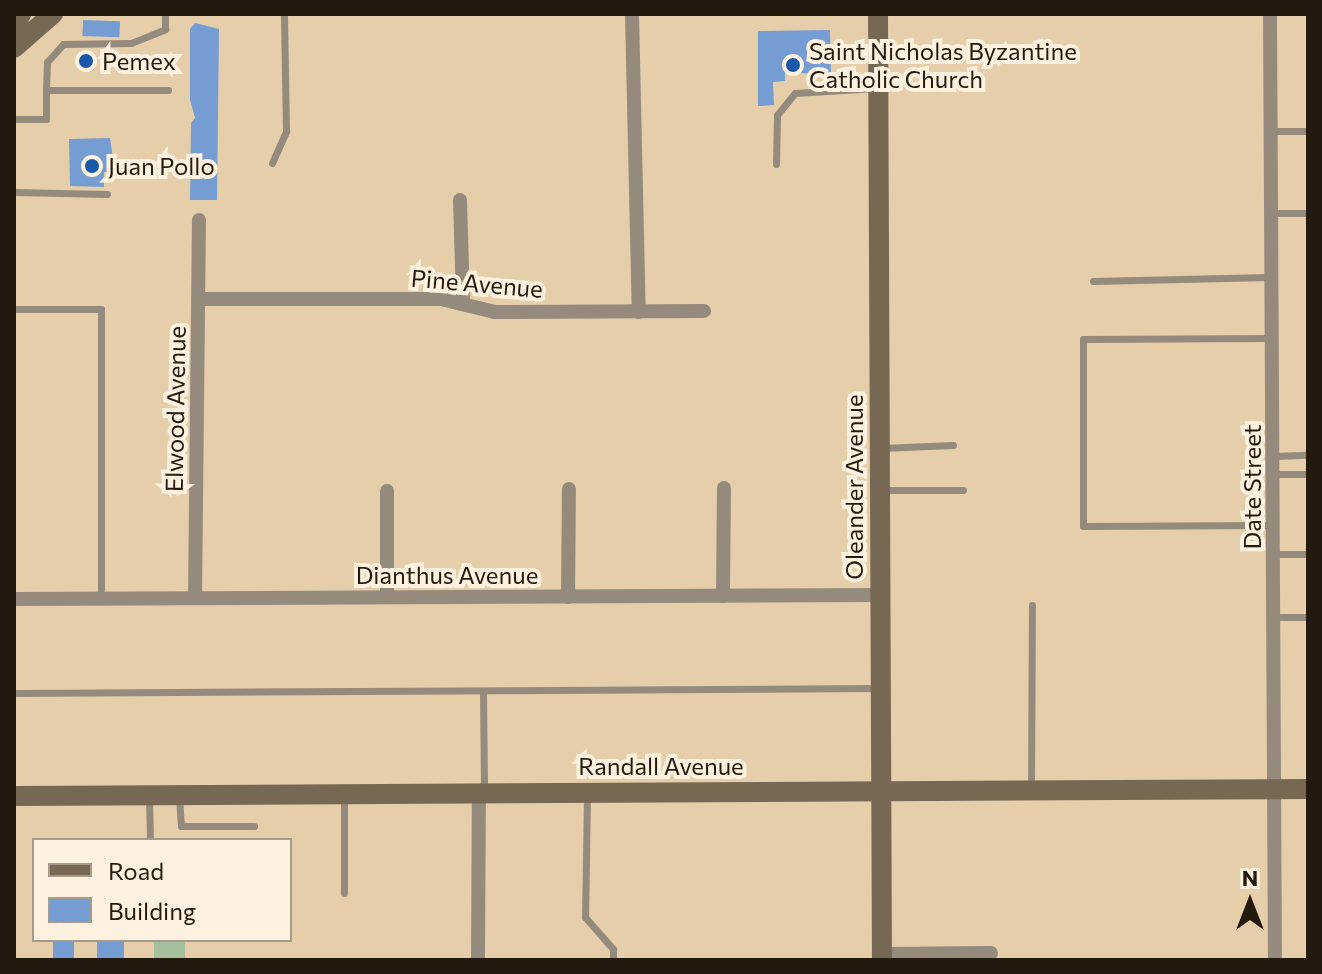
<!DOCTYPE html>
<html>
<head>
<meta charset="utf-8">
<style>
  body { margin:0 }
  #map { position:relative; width:1322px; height:974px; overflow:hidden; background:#e7ceab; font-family:Commissioner,sans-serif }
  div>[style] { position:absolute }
  .green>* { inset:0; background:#a5c09a; transform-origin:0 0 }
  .building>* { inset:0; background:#759dd3; transform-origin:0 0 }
  .lane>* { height:7px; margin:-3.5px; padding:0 3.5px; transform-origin:3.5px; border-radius:3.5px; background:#958b7c }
  .street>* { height:14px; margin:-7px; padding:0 7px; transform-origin:7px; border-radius:7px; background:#958b7c }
  .secondary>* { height:20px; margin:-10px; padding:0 10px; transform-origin:10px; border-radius:10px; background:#776853 }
  .dots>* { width:22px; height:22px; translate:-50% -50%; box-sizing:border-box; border:4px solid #fef1df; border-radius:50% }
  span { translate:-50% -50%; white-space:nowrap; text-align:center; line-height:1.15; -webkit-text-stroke:8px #fef1df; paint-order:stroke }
  .poi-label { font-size:24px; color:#231a0d }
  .left { translate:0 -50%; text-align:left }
  .street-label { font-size:24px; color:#231a0d }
  .frame { position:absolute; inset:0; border:16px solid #231a0d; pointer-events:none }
  .legend { position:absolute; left:32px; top:838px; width:260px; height:104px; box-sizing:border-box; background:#fef1df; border:2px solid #a69b8b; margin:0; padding:10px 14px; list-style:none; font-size:24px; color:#231a0d }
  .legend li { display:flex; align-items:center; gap:16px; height:40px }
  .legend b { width:40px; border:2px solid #a69b8b }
  .north { position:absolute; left:1210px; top:862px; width:80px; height:80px; -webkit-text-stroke:6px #fef1df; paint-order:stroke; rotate:0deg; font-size:22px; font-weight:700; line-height:32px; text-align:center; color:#231a0d }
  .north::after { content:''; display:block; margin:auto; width:28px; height:36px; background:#231a0d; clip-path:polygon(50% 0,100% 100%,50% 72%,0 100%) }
</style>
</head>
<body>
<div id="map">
  <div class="green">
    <i style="left:154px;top:940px;width:31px;height:20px"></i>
  </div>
  <div class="building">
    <i style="left:83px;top:20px;width:37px;height:16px;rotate:2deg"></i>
    <i style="clip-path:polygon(195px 23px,219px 29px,217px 200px,190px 200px,191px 123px,195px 118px,190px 100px,190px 29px)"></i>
    <i style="clip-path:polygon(830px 30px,831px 75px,785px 72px,785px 81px,773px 82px,774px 105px,758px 106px,758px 31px)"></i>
    <i style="clip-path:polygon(110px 138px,115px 172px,104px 172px,104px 187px,70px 186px,69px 139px)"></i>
    <i style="left:53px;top:940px;width:21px;height:20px"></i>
    <i style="left:97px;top:940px;width:27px;height:20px"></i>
  </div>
  <div class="lane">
    <i style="left:46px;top:90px;width:28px;rotate:-88deg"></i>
    <i style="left:47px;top:62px;width:24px;rotate:-48deg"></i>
    <i style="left:63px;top:44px;width:68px;rotate:-0.8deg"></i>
    <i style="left:131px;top:43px;width:37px;rotate:-22deg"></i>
    <i style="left:165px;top:29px;width:15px;rotate:-90deg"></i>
    <i style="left:14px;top:119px;width:32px"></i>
    <i style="left:46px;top:119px;width:29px;rotate:-90deg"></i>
    <i style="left:46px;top:90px;width:122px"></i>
    <i style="left:1271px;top:131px;width:37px"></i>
    <i style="left:272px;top:163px;width:35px;rotate:-66deg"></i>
    <i style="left:286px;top:131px;width:117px;rotate:-91deg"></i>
    <i style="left:776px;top:164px;width:49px;rotate:-88.8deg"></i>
    <i style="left:777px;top:115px;width:28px;rotate:-51deg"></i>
    <i style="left:795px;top:93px;width:81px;rotate:-3.5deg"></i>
    <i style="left:14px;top:192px;width:93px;rotate:1.2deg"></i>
    <i style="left:1272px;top:213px;width:36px"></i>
    <i style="left:1093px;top:281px;width:177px;rotate:-1.3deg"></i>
    <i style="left:14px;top:309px;width:87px"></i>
    <i style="left:101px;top:309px;width:290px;rotate:90deg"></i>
    <i style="left:1271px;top:338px;width:188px;rotate:179.7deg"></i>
    <i style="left:1083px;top:339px;width:187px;rotate:90deg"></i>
    <i style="left:1083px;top:526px;width:191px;rotate:-0.3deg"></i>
    <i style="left:882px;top:448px;width:71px;rotate:-2.4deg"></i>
    <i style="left:1274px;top:456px;width:34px;rotate:-2deg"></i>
    <i style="left:1274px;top:474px;width:34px"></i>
    <i style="left:882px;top:490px;width:81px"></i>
    <i style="left:1274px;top:554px;width:34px"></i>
    <i style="left:1275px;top:617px;width:33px"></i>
    <i style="left:483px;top:691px;width:100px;rotate:89.4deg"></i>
    <i style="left:14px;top:693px;width:866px;rotate:-0.33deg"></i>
    <i style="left:1031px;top:788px;width:183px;rotate:-89.7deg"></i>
    <i style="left:587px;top:795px;width:122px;rotate:90.9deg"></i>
    <i style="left:585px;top:917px;width:43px;rotate:48.8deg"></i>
    <i style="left:613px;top:949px;width:11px;rotate:90deg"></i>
    <i style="left:149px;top:797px;width:43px;rotate:88.7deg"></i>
    <i style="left:179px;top:798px;width:28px;rotate:86deg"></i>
    <i style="left:181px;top:826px;width:73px"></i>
    <i style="left:344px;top:893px;width:97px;rotate:-90deg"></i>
  </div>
  <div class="street">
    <i style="left:632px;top:14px;width:298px;rotate:88.7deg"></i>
    <i style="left:1270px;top:14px;width:946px;rotate:89.7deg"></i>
    <i style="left:460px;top:200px;width:102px;rotate:88.3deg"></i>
    <i style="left:198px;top:299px;width:243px"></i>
    <i style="left:441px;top:299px;width:56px;rotate:13.5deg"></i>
    <i style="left:495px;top:312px;width:209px;rotate:-0.3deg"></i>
    <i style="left:723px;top:596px;width:108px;rotate:-89.5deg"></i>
    <i style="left:387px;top:597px;width:106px;rotate:-90deg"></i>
    <i style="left:568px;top:597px;width:108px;rotate:-89.5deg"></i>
    <i style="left:195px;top:598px;width:378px;rotate:-89.4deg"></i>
    <i style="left:14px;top:599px;width:866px;rotate:-0.26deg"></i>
    <i style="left:882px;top:954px;width:109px;rotate:-0.5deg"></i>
    <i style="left:478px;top:960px;width:167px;rotate:-89.7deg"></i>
  </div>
  <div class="secondary">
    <i style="left:878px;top:14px;width:946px;rotate:89.76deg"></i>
    <i style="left:14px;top:28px;width:16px;rotate:-63deg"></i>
    <i style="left:14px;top:48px;width:52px;rotate:-41.1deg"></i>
    <i style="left:14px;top:796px;width:1294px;rotate:-0.31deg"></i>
  </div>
  <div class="dots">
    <i style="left:86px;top:61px;background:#1859aa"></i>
    <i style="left:793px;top:65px;background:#1859aa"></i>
    <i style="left:92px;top:166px;background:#1859aa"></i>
  </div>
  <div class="poi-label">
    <span class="left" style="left:809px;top:65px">Saint Nicholas Byzantine<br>Catholic Church</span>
    <span class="left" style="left:102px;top:61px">Pemex</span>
    <span class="left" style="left:108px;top:166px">Juan Pollo</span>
  </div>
  <div class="street-label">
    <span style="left:477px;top:283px;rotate:5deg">Pine Avenue</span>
    <span style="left:175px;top:409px;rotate:-89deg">Elwood Avenue</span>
    <span style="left:854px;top:487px;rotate:-90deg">Oleander Avenue</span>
    <span style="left:1252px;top:487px;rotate:-90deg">Date Street</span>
    <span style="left:447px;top:575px">Dianthus Avenue</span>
    <span style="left:661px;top:766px">Randall Avenue</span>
  </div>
  <div class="frame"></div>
  <ul class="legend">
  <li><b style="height:10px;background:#776853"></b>Road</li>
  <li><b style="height:22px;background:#759dd3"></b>Building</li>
  </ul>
  <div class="north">N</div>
</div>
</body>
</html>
